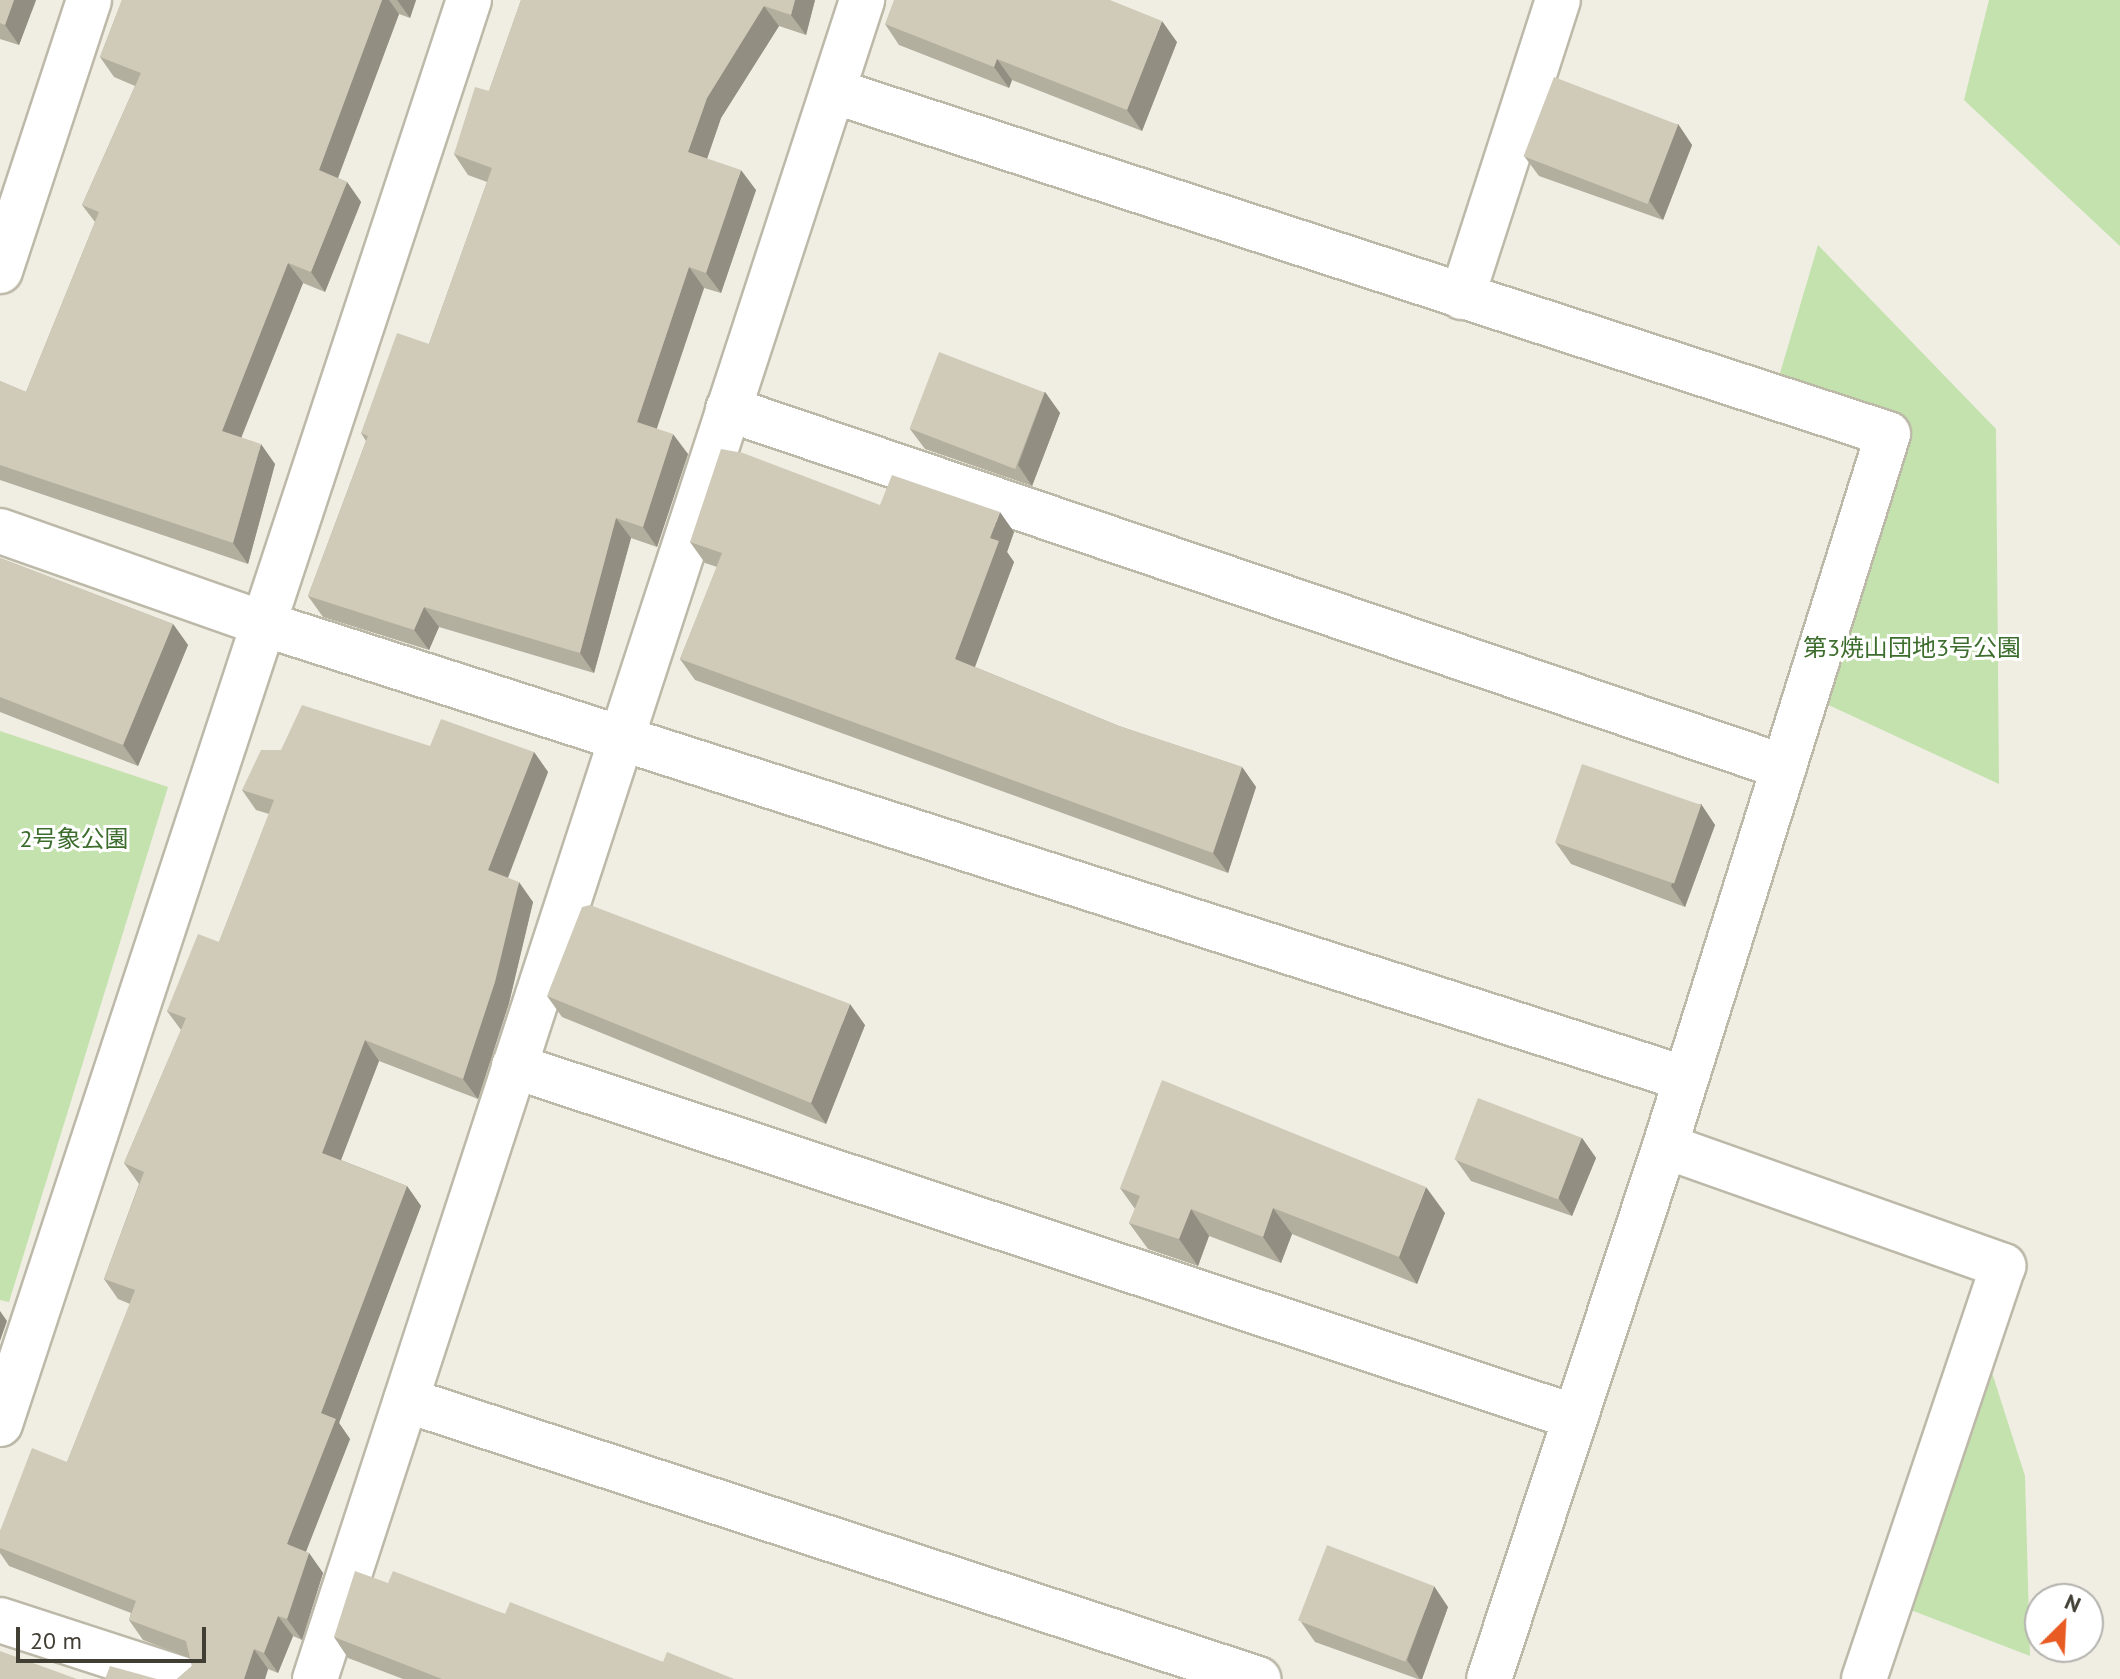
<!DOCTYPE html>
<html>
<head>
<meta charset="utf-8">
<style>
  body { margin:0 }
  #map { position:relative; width:2120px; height:1679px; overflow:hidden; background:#f0eee3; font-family:"PT Sans","Noto Sans JP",sans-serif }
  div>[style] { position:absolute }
  .green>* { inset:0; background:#c3e2ae }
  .roads { filter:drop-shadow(2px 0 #bdb9a9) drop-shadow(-2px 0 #bdb9a9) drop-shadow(0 2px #bdb9a9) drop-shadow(0 -2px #bdb9a9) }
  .minor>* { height:44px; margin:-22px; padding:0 22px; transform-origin:22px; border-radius:22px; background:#fff }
  .tertiary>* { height:44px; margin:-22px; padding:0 22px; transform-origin:22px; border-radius:22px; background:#fff }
  .wall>* { inset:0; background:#b3af9f }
  .shaded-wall>* { inset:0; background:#928e82 }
  .building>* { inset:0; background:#d0cbb9; transform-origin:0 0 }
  span { translate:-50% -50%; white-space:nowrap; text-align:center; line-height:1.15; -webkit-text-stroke:6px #fff; paint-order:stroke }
  .park-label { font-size:24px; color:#3c6d2d }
  .north { position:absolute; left:2024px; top:1583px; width:80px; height:80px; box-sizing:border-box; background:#fff; border:2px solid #b3b2ae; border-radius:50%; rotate:24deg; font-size:22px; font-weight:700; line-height:32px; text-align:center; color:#413e34 }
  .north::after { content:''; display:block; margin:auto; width:28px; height:36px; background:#e85b22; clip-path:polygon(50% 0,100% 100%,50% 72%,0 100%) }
  .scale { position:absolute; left:16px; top:1627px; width:190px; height:36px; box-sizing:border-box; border:4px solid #413e34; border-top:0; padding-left:10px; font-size:24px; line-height:28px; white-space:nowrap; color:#413e34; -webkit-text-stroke:6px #fff; paint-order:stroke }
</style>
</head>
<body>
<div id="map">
  <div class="green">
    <i style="clip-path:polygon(1989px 0,2120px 0,2120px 246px,1964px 100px)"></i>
    <i style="clip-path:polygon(1818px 245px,1996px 429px,1999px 784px,1807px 695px,1888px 435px,1773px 397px)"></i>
    <i style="clip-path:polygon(0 731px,168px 787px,9px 1302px,0 1300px)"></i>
    <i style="clip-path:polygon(1980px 1335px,2025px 1476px,2030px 1656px,1890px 1602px)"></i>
  </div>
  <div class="roads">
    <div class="minor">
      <i style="left:833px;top:91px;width:1109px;rotate:18.01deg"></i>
      <i style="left:1888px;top:434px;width:746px;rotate:107.39deg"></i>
      <i style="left:1665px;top:1146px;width:561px;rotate:108.27deg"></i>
      <i style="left:0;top:271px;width:285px;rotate:-71.8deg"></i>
      <i style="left:1462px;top:297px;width:312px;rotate:-72.1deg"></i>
      <i style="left:728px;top:409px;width:1115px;rotate:18.73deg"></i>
      <i style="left:0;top:531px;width:280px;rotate:19.4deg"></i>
      <i style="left:264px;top:624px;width:1493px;rotate:17.74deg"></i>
      <i style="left:514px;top:1066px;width:1118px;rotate:18.31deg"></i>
      <i style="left:1665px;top:1146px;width:359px;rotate:19.5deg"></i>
      <i style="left:2003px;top:1266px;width:436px;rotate:108.6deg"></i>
      <i style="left:406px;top:1400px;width:897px;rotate:18.13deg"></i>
      <i style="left:0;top:1620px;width:191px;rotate:18deg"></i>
      <i style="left:315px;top:1679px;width:1766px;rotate:-71.95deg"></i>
    </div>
    <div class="tertiary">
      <i style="left:0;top:1424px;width:1499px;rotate:-71.77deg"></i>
    </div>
  </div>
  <div class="wall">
    <i style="clip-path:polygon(0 0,36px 0,19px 45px,0 39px)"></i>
    <i style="clip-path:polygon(122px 0,416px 0,410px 18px,399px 14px,338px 178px,347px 182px,361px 202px,325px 292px,303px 283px,241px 437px,275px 464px,248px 564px,0 480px,0 381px,26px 392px,95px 222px,82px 205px,135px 86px,114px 77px,100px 57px)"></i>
    <i style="clip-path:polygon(521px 0,815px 0,806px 35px,779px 26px,721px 118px,707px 159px,756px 190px,721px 293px,704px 288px,656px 429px,688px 454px,657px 547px,631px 538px,594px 673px,439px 627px,429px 650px,323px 617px,308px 596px,366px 441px,361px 433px,429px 344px,487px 182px,468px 175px,454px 154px,489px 91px)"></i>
    <i style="clip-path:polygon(885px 24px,1177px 42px,1142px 131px,1012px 80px,1009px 88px,899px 45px)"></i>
    <i style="clip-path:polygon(1678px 124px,1692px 145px,1663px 220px,1539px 176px,1524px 156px)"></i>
    <i style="clip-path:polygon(1045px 392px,1060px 413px,1032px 486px,925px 449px,910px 429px)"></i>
    <i style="clip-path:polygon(880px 505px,1014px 532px,1007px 552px,1014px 562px,975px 667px,1119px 726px,1242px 767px,1256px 787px,1228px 873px,695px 680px,680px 659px,717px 567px,705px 563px,690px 542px)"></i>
    <i style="clip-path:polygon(0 558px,173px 624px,188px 645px,138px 766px,0 712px)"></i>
    <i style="clip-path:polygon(430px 746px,534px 752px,548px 772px,508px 878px,533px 902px,509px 1003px,478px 1099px,379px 1061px,341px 1160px,407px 1186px,421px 1206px,339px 1423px,350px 1439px,306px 1552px,309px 1553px,323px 1573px,302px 1640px,293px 1636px,278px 1673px,268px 1669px,265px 1679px,177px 1679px,192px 1666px,190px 1658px,143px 1640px,129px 1620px,131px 1613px,9px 1566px,0 1553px,0 1531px,67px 1462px,130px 1304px,118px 1299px,104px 1279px,139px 1184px,124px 1163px,181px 1030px,167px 1011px,219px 942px,269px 814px,256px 810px,242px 790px)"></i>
    <i style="clip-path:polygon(1701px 804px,1715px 825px,1685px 907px,1571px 864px,1556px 843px)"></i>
    <i style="clip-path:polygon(547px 996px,865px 1025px,826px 1124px,562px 1017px)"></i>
    <i style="clip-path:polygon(1582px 1138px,1596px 1158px,1572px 1216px,1471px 1181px,1456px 1160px)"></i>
    <i style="clip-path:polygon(1120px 1188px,1445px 1213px,1417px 1284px,1292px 1234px,1281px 1263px,1209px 1236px,1198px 1266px,1148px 1249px,1129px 1223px,1135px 1209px)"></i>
    <i style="clip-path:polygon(388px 1583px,505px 1614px,663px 1662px,734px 1679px,403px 1679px,348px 1658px,334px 1637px)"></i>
    <i style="clip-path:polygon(1448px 1607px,1422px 1679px,1418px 1679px,1315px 1642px,1301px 1622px)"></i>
  </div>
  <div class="shaded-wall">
    <i style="clip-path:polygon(14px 0,36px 0,19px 45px,5px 25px)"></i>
    <i style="clip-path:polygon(382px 0,389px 0,399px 14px,333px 191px,319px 170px)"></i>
    <i style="clip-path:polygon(397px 0,416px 0,410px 18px)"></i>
    <i style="clip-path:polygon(795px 0,815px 0,806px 35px,791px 15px)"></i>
    <i style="clip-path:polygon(764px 6px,779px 26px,721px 118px,702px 173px,688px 152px,707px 98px)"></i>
    <i style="clip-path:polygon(1162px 21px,1177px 42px,1142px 131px,1127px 110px)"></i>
    <i style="clip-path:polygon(997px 59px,1012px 80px,1009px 88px,994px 67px)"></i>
    <i style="clip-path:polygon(1678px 124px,1692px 145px,1663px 220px,1648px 199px)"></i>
    <i style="clip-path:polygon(741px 170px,756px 190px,721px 293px,706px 273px)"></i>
    <i style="clip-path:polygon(347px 182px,361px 202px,325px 292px,311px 272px)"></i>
    <i style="clip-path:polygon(288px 263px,303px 283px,236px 451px,222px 431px)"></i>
    <i style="clip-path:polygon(689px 267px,704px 288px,652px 443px,637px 422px)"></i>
    <i style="clip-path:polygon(1045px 392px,1060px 413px,1032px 486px,1018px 465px)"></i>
    <i style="clip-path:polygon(673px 434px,688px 454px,657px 547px,643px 527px)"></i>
    <i style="clip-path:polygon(261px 444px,275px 464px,248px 564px,233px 543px)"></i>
    <i style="clip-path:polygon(1000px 512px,1014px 532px,1007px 552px,1014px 562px,970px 680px,955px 659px,990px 538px)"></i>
    <i style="clip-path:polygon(616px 518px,631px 538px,594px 673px,580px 653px)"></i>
    <i style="clip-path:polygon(424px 607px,439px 627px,429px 650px,414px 630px)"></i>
    <i style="clip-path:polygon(173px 624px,188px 645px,138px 766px,123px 745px)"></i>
    <i style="clip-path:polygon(534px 752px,548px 772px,503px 890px,488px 870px)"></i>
    <i style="clip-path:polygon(1242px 767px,1256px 787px,1228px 873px,1213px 853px)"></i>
    <i style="clip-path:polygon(1701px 804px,1715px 825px,1685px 907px,1671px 886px)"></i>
    <i style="clip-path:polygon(519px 882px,533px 902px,509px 1003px,478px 1099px,463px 1079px)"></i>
    <i style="clip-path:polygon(850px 1004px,865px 1025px,826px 1124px,811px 1103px)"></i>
    <i style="clip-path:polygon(365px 1040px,379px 1061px,336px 1173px,322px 1153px)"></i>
    <i style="clip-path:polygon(1582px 1138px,1596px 1158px,1572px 1216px,1557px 1196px)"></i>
    <i style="clip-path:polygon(407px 1186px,421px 1206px,339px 1423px,350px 1439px,301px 1564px,287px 1544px,321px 1413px)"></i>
    <i style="clip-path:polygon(1426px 1187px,1445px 1213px,1417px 1284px,1399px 1257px)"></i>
    <i style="clip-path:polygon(1273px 1208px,1292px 1234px,1281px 1263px,1263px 1237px)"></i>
    <i style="clip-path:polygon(1191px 1209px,1209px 1236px,1198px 1266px,1179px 1239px)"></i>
    <i style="clip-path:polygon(0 1311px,7px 1321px,0 1341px)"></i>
    <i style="clip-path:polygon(309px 1553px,323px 1573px,302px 1640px,287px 1619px)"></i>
    <i style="clip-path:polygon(1434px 1586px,1448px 1607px,1422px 1679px,1420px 1679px,1407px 1660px)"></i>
    <i style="clip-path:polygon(278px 1616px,293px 1636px,278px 1673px,264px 1653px)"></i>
    <i style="clip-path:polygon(254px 1649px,268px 1669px,265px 1679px,244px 1679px)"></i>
  </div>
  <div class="building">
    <i style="clip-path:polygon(0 0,14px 0,5px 25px,0 23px)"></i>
    <i style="clip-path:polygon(122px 0,382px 0,319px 170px,347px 182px,311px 272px,288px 263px,222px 431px,261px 444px,233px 543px,0 465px,0 381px,26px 392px,99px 212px,82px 205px,141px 73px,100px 57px)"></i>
    <i style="clip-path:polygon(521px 0,795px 0,791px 15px,764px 6px,707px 98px,688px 152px,741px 170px,706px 273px,689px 267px,637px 422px,673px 434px,643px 527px,616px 518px,580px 653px,424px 607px,414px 630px,308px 596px,368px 436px,361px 433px,397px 333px,429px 344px,492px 168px,454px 154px,475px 87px,489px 91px)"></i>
    <i style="clip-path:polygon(894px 0,1110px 0,1162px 21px,1127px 110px,997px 59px,994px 67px,885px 24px)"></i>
    <i style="left:1554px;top:77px;width:133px;height:85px;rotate:21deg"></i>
    <i style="left:939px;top:352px;width:113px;height:82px;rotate:21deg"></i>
    <i style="clip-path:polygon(721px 449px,743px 453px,880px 505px,892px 475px,1000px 512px,990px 538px,999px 541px,955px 659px,1119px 726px,1242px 767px,1213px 853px,680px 659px,722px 553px,690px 542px)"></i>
    <i style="clip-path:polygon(0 558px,173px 624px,123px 745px,0 697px)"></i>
    <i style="clip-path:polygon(302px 705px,430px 746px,441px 719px,534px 752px,488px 870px,519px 882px,495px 982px,463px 1079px,365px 1040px,322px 1153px,407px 1186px,321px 1413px,336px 1419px,287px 1544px,309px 1553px,287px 1619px,278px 1616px,264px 1653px,254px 1649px,244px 1679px,177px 1679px,192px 1666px,186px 1641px,129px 1620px,136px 1601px,0 1548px,0 1531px,32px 1448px,67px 1462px,135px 1290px,104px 1279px,144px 1172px,124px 1163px,186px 1018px,167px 1011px,198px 934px,219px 942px,274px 800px,242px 790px,261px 750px,281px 750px)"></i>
    <i style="left:1582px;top:764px;width:126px;height:83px;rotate:19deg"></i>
    <i style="clip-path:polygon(590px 905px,850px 1004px,811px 1103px,547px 996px,582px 907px)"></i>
    <i style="clip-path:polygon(1162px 1080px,1426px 1187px,1399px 1257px,1273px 1208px,1263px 1237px,1191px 1209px,1179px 1239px,1129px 1223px,1140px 1196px,1120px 1188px)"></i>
    <i style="left:1478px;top:1098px;width:111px;height:66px;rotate:21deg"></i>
    <i style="left:1327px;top:1545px;width:115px;height:81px;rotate:21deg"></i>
    <i style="clip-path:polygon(355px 1571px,388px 1583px,393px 1571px,505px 1614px,510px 1602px,663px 1662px,667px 1652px,734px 1679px,442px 1679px,334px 1637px)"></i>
    <i style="clip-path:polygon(0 1651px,77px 1679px,0 1679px)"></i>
    <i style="clip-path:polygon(110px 1666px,157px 1679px,105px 1679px)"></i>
  </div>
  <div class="park-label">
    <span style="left:1912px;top:648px">第3焼山団地3号公園</span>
    <span style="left:74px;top:839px">2号象公園</span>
  </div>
  <div class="north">N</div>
  <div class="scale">20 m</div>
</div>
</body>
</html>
